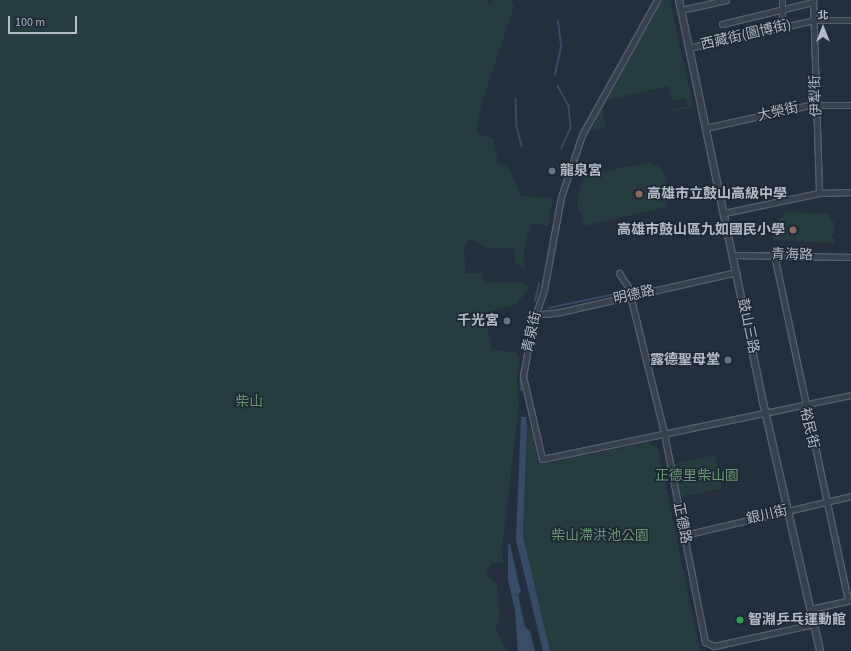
<!DOCTYPE html>
<html>
<head>
<meta charset="utf-8">
<style>
  body { margin:0 }
  #map { position:relative; width:851px; height:651px; overflow:hidden; background:#242f3e; font-family:"Source Sans 3","Noto Sans TC",sans-serif }
  div>[style] { position:absolute }
  .green>* { inset:0; background:#263c3f; transform-origin:0 0 }
  .water>* { inset:0; background:#394c67 }
  .stream>* { height:1.5px; margin:-0.75px; padding:0 0.75px; transform-origin:0.75px; border-radius:0.75px; background:#394c67 }
  .roads { filter:drop-shadow(1px 0 #565f6c) drop-shadow(-1px 0 #565f6c) drop-shadow(0 1px #565f6c) drop-shadow(0 -1px #565f6c) }
  .minor>* { height:5px; margin:-2.5px; padding:0 2.5px; transform-origin:2.5px; border-radius:2.5px; background:#38414e }
  .tertiary>* { height:6px; margin:-3px; padding:0 3px; transform-origin:3px; border-radius:3px; background:#38414e }
  .dots>* { width:11px; height:11px; translate:-50% -50%; box-sizing:border-box; border:2px solid #1d2633; border-radius:50% }
  span { translate:-50% -50%; white-space:nowrap; text-align:center; line-height:1.15; -webkit-text-stroke:3px #1d2633; paint-order:stroke }
  .street-label { font-size:14px; color:#b4bcc9 }
  .poi-label { font-size:14px; color:#b4bcc9; font-weight:700 }
  .left { translate:0 -50%; text-align:left }
  .right { translate:-100% -50%; text-align:right }
  .park-label { font-size:14px; color:#6b9a76 }
  .north { position:absolute; left:803px; top:8px; width:40px; height:40px; -webkit-text-stroke:3px #1d2633; paint-order:stroke; rotate:0deg; font-size:11px; font-weight:700; line-height:16px; text-align:center; color:#b4bcc9 }
  .north::after { content:''; display:block; margin:auto; width:14px; height:18px; background:#b4bcc9; clip-path:polygon(50% 0,100% 100%,50% 72%,0 100%) }
  .scale { position:absolute; left:8px; top:16px; width:69px; height:18px; box-sizing:border-box; border:2px solid #b4bcc9; border-top:0; padding-left:5px; font-size:12px; line-height:14px; white-space:nowrap; color:#b4bcc9; -webkit-text-stroke:3px #1d2633; paint-order:stroke }
</style>
</head>
<body>
<div id="map">
  <div class="green">
    <i style="clip-path:polygon(0 0,488px 0,488px 4px,494px 0,511px 0,514px 6px,481px 105px,477px 133px,493px 139px,498px 163px,509px 168px,521px 196px,553px 198px,548px 226px,531px 223px,524px 249px,525px 268px,516px 264px,513px 248px,486px 248px,471px 239px,466px 243px,464px 251px,466px 273px,483px 273px,483px 279px,488px 283px,523px 283px,529px 287px,517px 304px,484px 313px,492px 350px,515px 352px,520px 360px,517px 379px,519px 404px,502px 549px,503px 562px,492px 563px,486px 574px,497px 584px,500px 620px,495px 628px,507px 651px,0 651px)"></i>
    <i style="clip-path:polygon(661px 0,670px 0,693px 105px,690px 108px,674px 111px,674px 109px,688px 106px,686px 98px,672px 101px,668px 86px,607px 100px,602px 110px,606px 127px,591px 130px,600px 110px)"></i>
    <i style="clip-path:polygon(651px 162px,662px 169px,667px 179px,666px 207px,583px 226px,581px 221px,585px 220px,578px 209px,577px 198px,580px 186px,587px 175px)"></i>
    <i style="clip-path:polygon(787px 212px,827px 214px,834px 223px,834px 232px,830px 238px,834px 238px,834px 243px,773px 240px,773px 236px,780px 236px,778px 221px)"></i>
    <i style="clip-path:polygon(527px 425px,531px 427px,539px 465px,647px 443px,658px 448px,700px 651px,550px 651px,523px 536px)"></i>
    <i style="left:715px;top:455px;width:34px;height:44px;rotate:78deg"></i>
  </div>
  <div class="water">
    <i style="clip-path:polygon(521px 417px,526px 417px,527px 425px,523px 536px,550px 651px,543px 651px,516px 540px)"></i>
    <i style="clip-path:polygon(508px 544px,510px 544px,521px 593px,518px 594px,525px 627px,530px 631px,535px 651px,518px 651px,515px 611px,508px 580px)"></i>
  </div>
  <div class="stream">
    <i style="left:555px;top:75px;width:30px;rotate:-78deg"></i>
    <i style="left:561px;top:46px;width:25px;rotate:-97deg"></i>
    <i style="left:558px;top:86px;width:23px;rotate:61deg"></i>
    <i style="left:569px;top:106px;width:22px;rotate:85deg"></i>
    <i style="left:571px;top:128px;width:22px;rotate:114deg"></i>
    <i style="left:516px;top:99px;width:28px;rotate:88deg"></i>
    <i style="left:517px;top:127px;width:20px;rotate:75deg"></i>
    <i style="left:535px;top:301px;width:17px;rotate:-77deg"></i>
    <i style="left:549px;top:308px;width:77px;rotate:-12deg"></i>
    <i style="left:526px;top:347px;width:8px;rotate:-83deg"></i>
    <i style="left:521px;top:377px;width:13px;rotate:86deg"></i>
  </div>
  <div class="roads">
    <div class="minor">
      <i style="left:657px;top:0;width:154px;rotate:119.1deg"></i>
      <i style="left:582px;top:135px;width:65px;rotate:108.7deg"></i>
      <i style="left:561px;top:197px;width:95px;rotate:100.4deg"></i>
      <i style="left:544px;top:290px;width:34px;rotate:109deg"></i>
      <i style="left:533px;top:322px;width:55px;rotate:100.5deg"></i>
      <i style="left:523px;top:376px;width:85px;rotate:77.1deg"></i>
      <i style="left:542px;top:459px;width:316px;rotate:-11.7deg"></i>
      <i style="left:782px;top:0;width:27px;rotate:90deg"></i>
      <i style="left:813px;top:0;width:193px;rotate:88.2deg"></i>
      <i style="left:681px;top:10px;width:46px;rotate:-12.5deg"></i>
      <i style="left:722px;top:24px;width:94px;rotate:-13.6deg"></i>
      <i style="left:688px;top:48px;width:129px;rotate:-12.5deg"></i>
      <i style="left:814px;top:20px;width:37px"></i>
      <i style="left:705px;top:128px;width:107px;rotate:-12.4deg"></i>
      <i style="left:810px;top:105px;width:41px"></i>
      <i style="left:724px;top:213px;width:97px;rotate:-11.9deg"></i>
      <i style="left:819px;top:193px;width:32px;rotate:-2deg"></i>
      <i style="left:733px;top:255px;width:118px;rotate:1deg"></i>
      <i style="left:774px;top:255px;width:353px;rotate:77.9deg"></i>
      <i style="left:619px;top:273px;width:17px;rotate:57deg"></i>
      <i style="left:628px;top:287px;width:150px;rotate:76.1deg"></i>
      <i style="left:664px;top:433px;width:213px;rotate:78.9deg"></i>
      <i style="left:705px;top:642px;width:10px;rotate:24deg"></i>
      <i style="left:714px;top:646px;width:102px;rotate:-12.4deg"></i>
      <i style="left:531px;top:315px;width:25px;rotate:-5deg"></i>
      <i style="left:556px;top:313px;width:185px;rotate:-12.8deg"></i>
      <i style="left:684px;top:535px;width:171px;rotate:-13.1deg"></i>
      <i style="left:811px;top:609px;width:41px;rotate:-12.7deg"></i>
    </div>
    <div class="tertiary">
      <i style="left:679px;top:0;width:411px;rotate:78.2deg"></i>
      <i style="left:763px;top:402px;width:255px;rotate:77.1deg"></i>
    </div>
  </div>
  <div class="dots">
    <i style="left:552px;top:171px;background:#6b7280"></i>
    <i style="left:639px;top:194px;background:#8d6e63"></i>
    <i style="left:793px;top:230px;background:#8d6e63"></i>
    <i style="left:507px;top:321px;background:#6b7280"></i>
    <i style="left:728px;top:360px;background:#6b7280"></i>
    <i style="left:740px;top:620px;background:#2e9e5b"></i>
  </div>
  <div class="street-label">
    <span style="left:746px;top:35px;rotate:-13deg">西藏街(圖博街)</span>
    <span style="left:816px;top:96px;rotate:-92deg">伊犁街</span>
    <span style="left:778px;top:112px;rotate:-13deg">大榮街</span>
    <span style="left:792px;top:255px;rotate:1deg">青海路</span>
    <span style="left:634px;top:295px;rotate:-13deg">明德路</span>
    <span style="left:748px;top:326px;rotate:78deg">鼓山三路</span>
    <span style="left:532px;top:332px;rotate:-77deg">青泉街</span>
    <span style="left:809px;top:428px;rotate:77deg">裕民街</span>
    <span style="left:767px;top:515px;rotate:-13deg">銀川街</span>
    <span style="left:682px;top:523px;rotate:79deg">正德路</span>
  </div>
  <div class="poi-label">
    <span class="left" style="left:560px;top:171px">龍泉宮</span>
    <span class="left" style="left:647px;top:194px">高雄市立鼓山高級中學</span>
    <span class="right" style="left:785px;top:230px">高雄市鼓山區九如國民小學</span>
    <span class="right" style="left:499px;top:321px">千光宮</span>
    <span class="right" style="left:720px;top:360px">露德聖母堂</span>
    <span class="left" style="left:748px;top:620px">智淵乒乓運動館</span>
  </div>
  <div class="park-label">
    <span style="left:249px;top:402px">柴山</span>
    <span style="left:697px;top:476px">正德里柴山園</span>
    <span style="left:600px;top:536px">柴山滯洪池公園</span>
  </div>
  <div class="north">北</div>
  <div class="scale">100 m</div>
</div>
</body>
</html>
